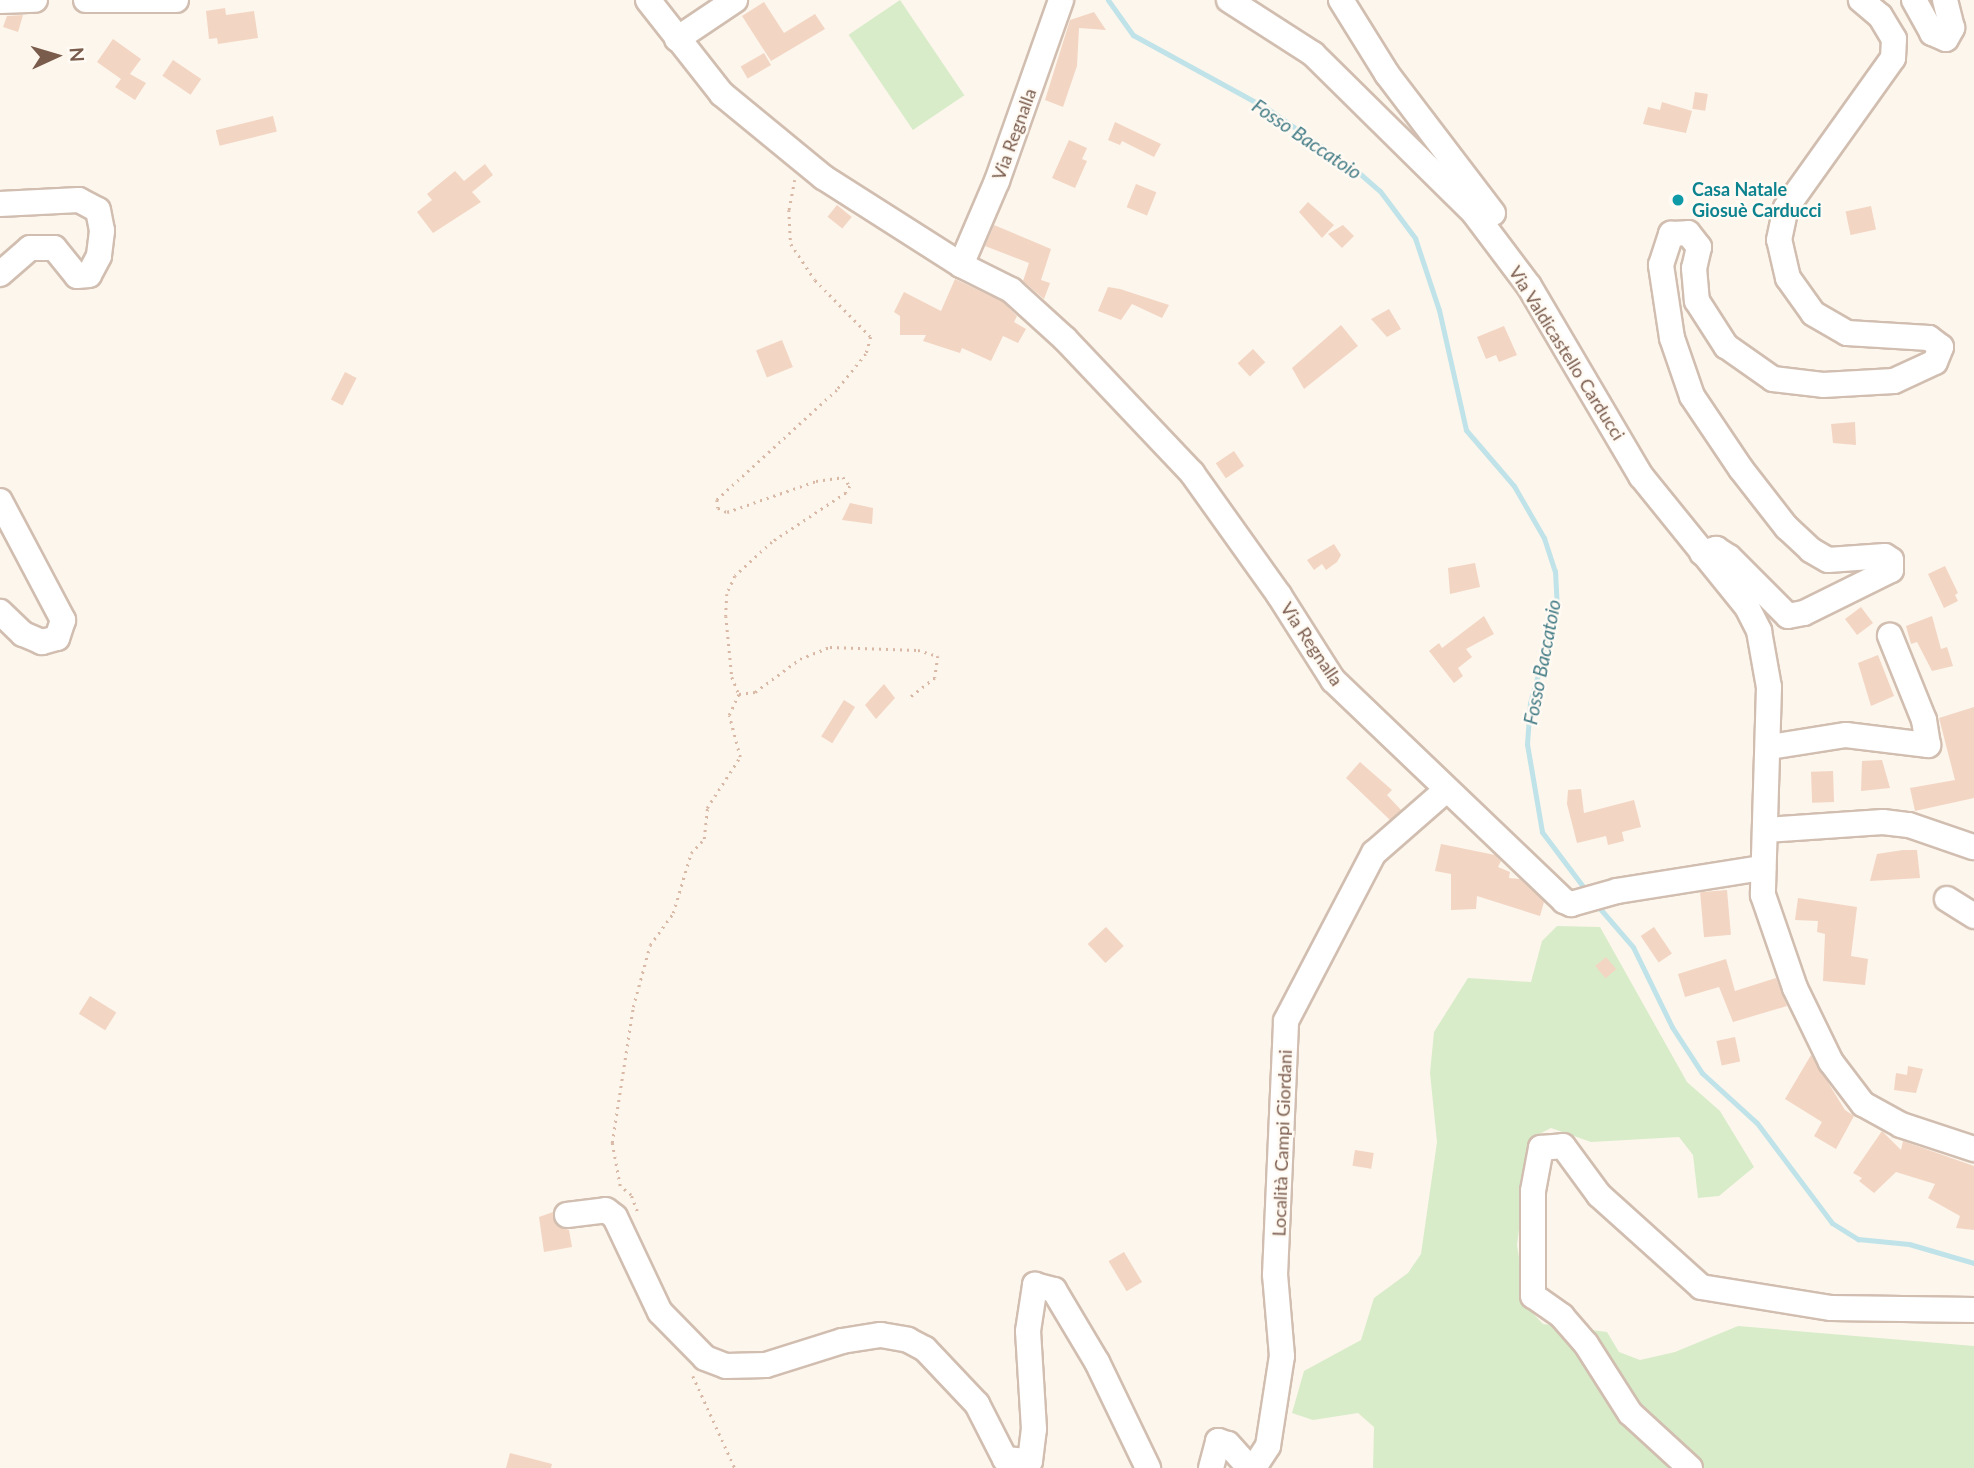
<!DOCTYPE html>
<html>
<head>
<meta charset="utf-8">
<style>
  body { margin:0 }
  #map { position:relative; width:1974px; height:1468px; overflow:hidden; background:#fdf6ec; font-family:Lato,sans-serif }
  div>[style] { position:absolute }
  .green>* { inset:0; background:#d8ecc9; transform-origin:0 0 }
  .stream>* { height:5px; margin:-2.5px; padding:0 2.5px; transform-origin:2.5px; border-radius:2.5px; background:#bfe3e8 }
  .building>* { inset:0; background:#f3d5c3; transform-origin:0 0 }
  .path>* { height:2.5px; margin-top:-1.25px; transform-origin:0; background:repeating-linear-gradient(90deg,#d9b8a5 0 2px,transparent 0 7px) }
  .roads { filter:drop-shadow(2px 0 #d1beb0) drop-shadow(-2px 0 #d1beb0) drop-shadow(0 2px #d1beb0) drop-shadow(0 -2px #d1beb0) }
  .minor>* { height:24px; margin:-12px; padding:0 12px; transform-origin:12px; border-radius:12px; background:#fff }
  .dots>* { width:19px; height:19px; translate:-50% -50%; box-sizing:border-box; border:4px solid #fffaf3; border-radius:50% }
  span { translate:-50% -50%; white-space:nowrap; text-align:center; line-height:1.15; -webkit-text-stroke:5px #fffaf3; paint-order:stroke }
  .street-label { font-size:18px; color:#7a5c4d }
  .culture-label { font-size:18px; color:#0d838f; font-weight:700 }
  .left { translate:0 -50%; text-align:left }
  .water-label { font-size:19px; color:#437c86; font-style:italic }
  .north { position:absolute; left:21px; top:21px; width:70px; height:70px; -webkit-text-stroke:5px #fffaf3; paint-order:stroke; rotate:86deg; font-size:19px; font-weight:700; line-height:28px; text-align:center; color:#7a5c4d }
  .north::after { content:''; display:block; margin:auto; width:24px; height:32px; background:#7a5c4d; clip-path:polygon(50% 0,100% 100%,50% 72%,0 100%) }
</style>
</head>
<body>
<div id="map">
  <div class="green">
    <i style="left:900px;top:0;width:115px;height:62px;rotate:56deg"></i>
    <i style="clip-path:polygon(1557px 926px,1600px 927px,1687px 1082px,1720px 1111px,1754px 1167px,1719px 1196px,1698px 1198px,1693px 1155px,1679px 1137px,1591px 1142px,1551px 1128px,1531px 1138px,1517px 1245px,1527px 1307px,1543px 1324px,1607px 1332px,1619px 1352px,1640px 1360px,1675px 1352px,1738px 1326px,1974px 1346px,1974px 1468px,1373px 1468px,1374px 1427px,1358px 1413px,1313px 1420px,1292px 1413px,1304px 1371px,1361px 1340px,1374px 1298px,1408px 1273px,1421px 1254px,1437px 1142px,1430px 1073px,1434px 1032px,1468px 978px,1531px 982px,1542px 941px)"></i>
  </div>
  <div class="stream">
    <i style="left:1108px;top:0;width:43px;rotate:54.5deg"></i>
    <i style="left:1133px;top:35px;width:154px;rotate:28.7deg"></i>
    <i style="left:1268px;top:109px;width:110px;rotate:35deg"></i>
    <i style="left:1358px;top:172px;width:29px;rotate:41deg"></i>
    <i style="left:1380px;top:191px;width:59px;rotate:53.3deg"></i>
    <i style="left:1415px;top:238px;width:76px;rotate:71.6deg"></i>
    <i style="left:1439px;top:310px;width:123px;rotate:77.3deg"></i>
    <i style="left:1466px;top:430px;width:74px;rotate:49.4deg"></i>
    <i style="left:1514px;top:486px;width:60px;rotate:60deg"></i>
    <i style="left:1544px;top:538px;width:35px;rotate:72deg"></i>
    <i style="left:1555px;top:571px;width:36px;rotate:87deg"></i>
    <i style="left:1557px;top:607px;width:100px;rotate:105.7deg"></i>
    <i style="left:1530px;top:703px;width:41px;rotate:94.2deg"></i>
    <i style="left:1527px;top:744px;width:89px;rotate:80.3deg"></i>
    <i style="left:1542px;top:832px;width:76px;rotate:53deg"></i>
    <i style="left:1596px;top:904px;width:57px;rotate:49.3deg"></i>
    <i style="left:1633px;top:947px;width:89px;rotate:64deg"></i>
    <i style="left:1672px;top:1027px;width:55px;rotate:56.9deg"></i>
    <i style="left:1702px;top:1073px;width:74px;rotate:42.3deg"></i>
    <i style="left:1757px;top:1123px;width:125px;rotate:53.1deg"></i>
    <i style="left:1832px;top:1223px;width:31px;rotate:32deg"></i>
    <i style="left:1858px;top:1239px;width:51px;rotate:5.6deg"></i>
    <i style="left:1909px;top:1244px;width:68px;rotate:16.3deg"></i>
  </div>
  <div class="building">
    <i style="clip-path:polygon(764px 2px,784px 33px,815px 14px,825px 29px,771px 61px,742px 16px)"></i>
    <i style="clip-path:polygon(225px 8px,226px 15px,254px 11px,258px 38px,218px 44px,217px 38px,209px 39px,206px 11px)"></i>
    <i style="clip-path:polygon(1094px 12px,1106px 30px,1079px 28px,1077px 66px,1063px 107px,1045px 100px,1070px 20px)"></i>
    <i style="clip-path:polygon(23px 15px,18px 32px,3px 27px,7px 16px)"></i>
    <i style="clip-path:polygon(113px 39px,141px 59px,130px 74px,146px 83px,135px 100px,115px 87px,121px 79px,97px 62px)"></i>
    <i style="left:764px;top:53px;width:14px;height:27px;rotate:60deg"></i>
    <i style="left:173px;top:60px;width:34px;height:19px;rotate:34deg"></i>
    <i style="left:1695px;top:92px;width:13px;height:17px;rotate:9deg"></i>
    <i style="clip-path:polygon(1662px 102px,1692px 111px,1686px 133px,1643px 124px,1648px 107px,1660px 110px)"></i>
    <i style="left:273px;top:116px;width:16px;height:59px;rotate:76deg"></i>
    <i style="clip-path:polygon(1115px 122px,1161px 144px,1154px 157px,1122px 141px,1120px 145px,1108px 140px)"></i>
    <i style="clip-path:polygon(1069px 140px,1087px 148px,1082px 159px,1087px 161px,1075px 188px,1052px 178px)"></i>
    <i style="clip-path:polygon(485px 164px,493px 175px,472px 192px,481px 202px,433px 233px,417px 212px,432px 200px,427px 194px,455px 171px,464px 181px)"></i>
    <i style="left:1136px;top:184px;width:22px;height:25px;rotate:22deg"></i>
    <i style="clip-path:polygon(1308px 202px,1334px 225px,1322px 238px,1299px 212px)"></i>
    <i style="left:837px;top:205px;width:19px;height:15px;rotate:39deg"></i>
    <i style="left:1871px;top:206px;width:24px;height:26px;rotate:78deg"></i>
    <i style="clip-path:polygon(994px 225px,1051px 249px,1041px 280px,1050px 283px,1044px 299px,1023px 281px,1029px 263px,985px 246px)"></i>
    <i style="clip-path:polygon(1343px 225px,1354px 236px,1342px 248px,1328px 234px)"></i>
    <i style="clip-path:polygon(955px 279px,1003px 302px,1017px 316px,1014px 322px,1026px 329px,1018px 343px,1003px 336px,991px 361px,962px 348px,960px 353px,923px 341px,926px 335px,900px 335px,900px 316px,894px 312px,904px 292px,941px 311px)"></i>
    <i style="clip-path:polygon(1108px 287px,1120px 289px,1169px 305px,1162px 318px,1132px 304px,1121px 320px,1098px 311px)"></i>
    <i style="clip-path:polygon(1389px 309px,1401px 329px,1387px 337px,1371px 319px)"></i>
    <i style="clip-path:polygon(1341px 325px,1358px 346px,1304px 389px,1292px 368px)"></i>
    <i style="clip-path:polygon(1504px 326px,1517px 355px,1499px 362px,1496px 355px,1486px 359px,1477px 337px)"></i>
    <i style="left:782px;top:340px;width:29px;height:28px;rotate:68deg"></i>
    <i style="left:1253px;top:349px;width:18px;height:21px;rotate:47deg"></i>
    <i style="left:345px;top:372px;width:13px;height:31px;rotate:27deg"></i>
    <i style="clip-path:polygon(1855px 422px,1856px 445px,1833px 443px,1831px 424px)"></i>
    <i style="left:1234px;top:451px;width:18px;height:22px;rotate:56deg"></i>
    <i style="clip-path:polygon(850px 503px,873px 508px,872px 524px,842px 520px)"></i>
    <i style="clip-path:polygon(1334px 544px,1341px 555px,1337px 562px,1326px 570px,1322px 564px,1314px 570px,1307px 560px)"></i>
    <i style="clip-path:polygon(1475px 563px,1480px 587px,1450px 594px,1448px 568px)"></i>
    <i style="clip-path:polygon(1945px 566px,1958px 593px,1955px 595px,1958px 601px,1944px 608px,1928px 574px)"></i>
    <i style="left:1861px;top:607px;width:20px;height:20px;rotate:53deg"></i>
    <i style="clip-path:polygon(1484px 616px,1494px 634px,1466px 649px,1472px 657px,1458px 668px,1463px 676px,1454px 683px,1429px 651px,1439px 643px,1442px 648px)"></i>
    <i style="clip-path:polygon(1932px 616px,1941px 649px,1947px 647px,1953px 666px,1932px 671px,1917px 642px,1911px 644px,1906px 626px)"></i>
    <i style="clip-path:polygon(1878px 655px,1894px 696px,1871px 706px,1858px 663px)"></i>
    <i style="clip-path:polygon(884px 684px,895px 698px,876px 719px,865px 705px)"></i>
    <i style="left:844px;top:700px;width:13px;height:43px;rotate:32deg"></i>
    <i style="clip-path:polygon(1974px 707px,1974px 798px,1915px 811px,1910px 788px,1955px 780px,1939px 718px)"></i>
    <i style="clip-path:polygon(1882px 760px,1890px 788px,1861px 791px,1862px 761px)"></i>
    <i style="clip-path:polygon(1360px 762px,1392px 790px,1387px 795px,1401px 810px,1390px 820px,1346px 778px)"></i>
    <i style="left:1833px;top:771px;width:31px;height:22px;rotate:88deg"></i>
    <i style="clip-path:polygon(1581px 789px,1584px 813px,1634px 800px,1641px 827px,1622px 832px,1624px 841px,1608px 845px,1606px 836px,1577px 843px,1567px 804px,1568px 790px)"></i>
    <i style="clip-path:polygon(1441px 844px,1495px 855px,1501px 861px,1498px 867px,1510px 872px,1509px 878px,1520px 879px,1544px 902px,1540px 916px,1477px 896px,1476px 909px,1451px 910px,1451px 874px,1435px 871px)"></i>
    <i style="clip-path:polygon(1903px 850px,1917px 850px,1920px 878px,1870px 881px,1877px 854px)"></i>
    <i style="left:1727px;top:890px;width:45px;height:27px;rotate:85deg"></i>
    <i style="clip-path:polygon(1798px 898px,1857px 907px,1851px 956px,1868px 959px,1865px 985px,1823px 981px,1825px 934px,1817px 932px,1818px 921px,1795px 920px)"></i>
    <i style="left:1106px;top:927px;width:26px;height:25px;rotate:47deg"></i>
    <i style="left:1654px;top:927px;width:32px;height:16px;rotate:56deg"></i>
    <i style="left:1606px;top:957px;width:16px;height:14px;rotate:50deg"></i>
    <i style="clip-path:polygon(1726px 959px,1735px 991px,1776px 978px,1787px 1006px,1733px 1022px,1719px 987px,1685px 997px,1678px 974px)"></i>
    <i style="left:90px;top:996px;width:31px;height:21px;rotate:32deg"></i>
    <i style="left:1735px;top:1037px;width:25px;height:19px;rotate:78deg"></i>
    <i style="clip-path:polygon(1811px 1055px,1845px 1110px,1854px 1116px,1836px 1149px,1814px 1136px,1822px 1122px,1785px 1099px)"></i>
    <i style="clip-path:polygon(1908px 1066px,1923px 1069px,1916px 1093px,1894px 1090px,1896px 1073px,1907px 1075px)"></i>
    <i style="clip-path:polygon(1882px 1131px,1901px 1150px,1903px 1141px,1974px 1166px,1974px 1230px,1956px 1228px,1960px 1216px,1928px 1198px,1935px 1184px,1896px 1172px,1874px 1193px,1859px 1181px,1862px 1178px,1853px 1173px)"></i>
    <i style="left:1355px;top:1150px;width:19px;height:16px;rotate:9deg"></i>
    <i style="clip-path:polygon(553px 1212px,556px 1225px,569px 1230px,572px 1247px,544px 1252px,539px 1217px)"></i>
    <i style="left:1124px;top:1252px;width:35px;height:18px;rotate:59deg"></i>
    <i style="clip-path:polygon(510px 1453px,552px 1464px,551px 1468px,506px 1468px)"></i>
  </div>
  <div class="path">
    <i style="left:795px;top:180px;width:31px;rotate:101deg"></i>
    <i style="left:789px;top:210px;width:34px;rotate:87deg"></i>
    <i style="left:791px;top:244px;width:43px;rotate:56.3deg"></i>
    <i style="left:815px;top:280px;width:80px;rotate:45.5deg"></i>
    <i style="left:871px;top:337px;width:18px;rotate:106deg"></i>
    <i style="left:866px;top:354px;width:46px;rotate:128.9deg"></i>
    <i style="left:837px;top:390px;width:163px;rotate:137.5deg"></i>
    <i style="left:717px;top:500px;width:8px;rotate:83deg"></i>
    <i style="left:718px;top:508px;width:10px;rotate:24deg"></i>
    <i style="left:727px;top:512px;width:94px;rotate:-19.2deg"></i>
    <i style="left:816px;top:481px;width:27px;rotate:-8deg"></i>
    <i style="left:843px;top:477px;width:11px;rotate:52deg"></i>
    <i style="left:850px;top:486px;width:8px;rotate:120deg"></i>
    <i style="left:846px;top:493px;width:89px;rotate:146.5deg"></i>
    <i style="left:772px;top:542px;width:50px;rotate:137.4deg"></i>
    <i style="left:735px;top:576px;width:20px;rotate:114deg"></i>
    <i style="left:727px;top:594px;width:22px;rotate:93deg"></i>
    <i style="left:726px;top:616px;width:61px;rotate:84.4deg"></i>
    <i style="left:732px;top:677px;width:18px;rotate:68deg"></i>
    <i style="left:739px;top:694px;width:16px;rotate:-7deg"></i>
    <i style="left:755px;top:692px;width:56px;rotate:-36.3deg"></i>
    <i style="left:800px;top:659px;width:32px;rotate:-22deg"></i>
    <i style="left:830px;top:647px;width:88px;rotate:2deg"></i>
    <i style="left:918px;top:650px;width:21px;rotate:17deg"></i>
    <i style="left:938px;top:656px;width:22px;rotate:98deg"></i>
    <i style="left:935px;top:678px;width:33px;rotate:142deg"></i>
    <i style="left:637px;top:1211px;width:17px;rotate:-111deg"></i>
    <i style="left:631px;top:1195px;width:14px;rotate:-141deg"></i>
    <i style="left:620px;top:1186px;width:44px;rotate:-100.5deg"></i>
    <i style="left:612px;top:1143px;width:138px;rotate:-81.2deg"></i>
    <i style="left:633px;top:1007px;width:64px;rotate:-74.7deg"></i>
    <i style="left:650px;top:945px;width:39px;rotate:-54deg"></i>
    <i style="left:673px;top:913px;width:63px;rotate:-73.3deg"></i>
    <i style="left:691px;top:853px;width:19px;rotate:-47deg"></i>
    <i style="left:704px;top:839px;width:31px;rotate:-84deg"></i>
    <i style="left:707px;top:808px;width:61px;rotate:-57.1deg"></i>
    <i style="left:740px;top:757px;width:43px;rotate:-104.7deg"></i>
    <i style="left:729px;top:715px;width:23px;rotate:-65deg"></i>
    <i style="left:693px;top:1376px;width:101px;rotate:65.5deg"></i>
  </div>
  <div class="roads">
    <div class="minor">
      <i style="left:86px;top:0;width:90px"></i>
      <i style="left:648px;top:0;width:120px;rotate:51.8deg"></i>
      <i style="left:722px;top:94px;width:131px;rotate:39.4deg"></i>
      <i style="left:823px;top:177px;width:164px;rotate:32.5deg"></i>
      <i style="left:961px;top:265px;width:56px;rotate:26.6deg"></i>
      <i style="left:1011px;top:290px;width:73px;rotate:42.2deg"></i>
      <i style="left:1065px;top:339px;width:185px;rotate:46.5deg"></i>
      <i style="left:1192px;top:473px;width:150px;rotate:54.5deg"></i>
      <i style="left:1279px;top:595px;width:101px;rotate:57.6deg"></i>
      <i style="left:1333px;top:680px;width:320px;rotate:43.7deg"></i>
      <i style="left:1564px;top:901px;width:8px;rotate:23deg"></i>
      <i style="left:1571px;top:904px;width:48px;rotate:-15.8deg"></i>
      <i style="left:1617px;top:891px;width:148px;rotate:-9deg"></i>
      <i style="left:1229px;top:0;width:100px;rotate:32.7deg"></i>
      <i style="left:1313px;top:54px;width:226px;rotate:44.6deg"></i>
      <i style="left:1474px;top:213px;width:91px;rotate:53deg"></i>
      <i style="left:1529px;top:286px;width:221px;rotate:59.5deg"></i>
      <i style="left:1641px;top:476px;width:169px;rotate:51deg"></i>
      <i style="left:1747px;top:607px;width:27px;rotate:63deg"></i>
      <i style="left:1759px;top:631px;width:57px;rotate:79.9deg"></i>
      <i style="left:1769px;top:687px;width:208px;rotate:91.7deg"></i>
      <i style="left:1763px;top:895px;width:98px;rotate:71deg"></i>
      <i style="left:1795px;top:988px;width:82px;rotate:64.1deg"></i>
      <i style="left:1831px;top:1062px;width:53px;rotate:52.7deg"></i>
      <i style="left:1863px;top:1104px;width:43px;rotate:28.9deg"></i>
      <i style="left:1901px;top:1125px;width:77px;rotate:18.2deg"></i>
      <i style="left:1341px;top:0;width:87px;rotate:58.1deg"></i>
      <i style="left:1387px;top:74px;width:175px;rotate:52.7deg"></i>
      <i style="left:1914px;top:0;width:38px;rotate:61deg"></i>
      <i style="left:1932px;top:33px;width:15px;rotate:23deg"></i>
      <i style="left:1946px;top:39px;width:13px;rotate:-61deg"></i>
      <i style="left:1952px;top:28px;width:29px;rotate:-104deg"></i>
      <i style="left:0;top:1px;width:35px;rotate:-2deg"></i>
      <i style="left:677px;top:39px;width:70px;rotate:-33.9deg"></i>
      <i style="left:0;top:204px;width:79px;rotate:-2.9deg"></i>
      <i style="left:79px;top:200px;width:21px;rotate:28deg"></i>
      <i style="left:98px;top:210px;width:21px;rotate:79deg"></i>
      <i style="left:102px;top:231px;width:25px;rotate:97deg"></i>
      <i style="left:99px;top:256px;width:21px;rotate:118deg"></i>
      <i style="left:89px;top:275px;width:12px;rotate:175deg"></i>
      <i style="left:77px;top:276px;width:36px;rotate:-129deg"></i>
      <i style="left:54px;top:248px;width:24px;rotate:180deg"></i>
      <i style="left:30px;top:248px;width:40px;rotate:139deg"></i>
      <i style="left:961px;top:265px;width:91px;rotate:-66.8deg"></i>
      <i style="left:997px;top:181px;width:192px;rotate:-70.5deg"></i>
      <i style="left:0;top:501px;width:135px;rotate:62.1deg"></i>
      <i style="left:63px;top:620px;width:19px;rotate:108deg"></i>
      <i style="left:57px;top:638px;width:16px;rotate:165deg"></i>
      <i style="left:42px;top:642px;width:21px;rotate:-157deg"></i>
      <i style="left:23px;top:634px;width:32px;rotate:-136deg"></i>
      <i style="left:1702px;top:553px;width:15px;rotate:-16deg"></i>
      <i style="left:1716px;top:549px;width:15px;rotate:32deg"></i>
      <i style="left:1729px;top:557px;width:83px;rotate:45deg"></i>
      <i style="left:1788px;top:616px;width:16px;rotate:-11deg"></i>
      <i style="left:1804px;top:613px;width:97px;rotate:-26.3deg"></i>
      <i style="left:1891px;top:570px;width:10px;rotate:-90deg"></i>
      <i style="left:1891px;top:560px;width:7px;rotate:-146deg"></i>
      <i style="left:1885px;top:556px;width:57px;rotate:176deg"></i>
      <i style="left:1828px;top:560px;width:20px;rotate:-150deg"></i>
      <i style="left:1811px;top:550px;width:33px;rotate:-137deg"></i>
      <i style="left:1787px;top:528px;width:75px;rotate:-127.9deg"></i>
      <i style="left:1741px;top:469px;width:88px;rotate:-123.9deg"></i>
      <i style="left:1692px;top:396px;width:61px;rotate:-109deg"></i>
      <i style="left:1672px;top:338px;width:74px;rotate:-98.6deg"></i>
      <i style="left:1661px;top:265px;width:33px;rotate:-72deg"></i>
      <i style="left:1671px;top:234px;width:17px;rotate:-3deg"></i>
      <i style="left:1688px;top:233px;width:18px;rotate:52deg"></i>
      <i style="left:1699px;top:247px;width:22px;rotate:103deg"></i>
      <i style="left:1694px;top:268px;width:33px;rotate:85deg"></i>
      <i style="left:1697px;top:301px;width:54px;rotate:57.2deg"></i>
      <i style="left:1726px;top:346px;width:57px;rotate:35.1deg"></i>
      <i style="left:1773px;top:379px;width:50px;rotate:6.8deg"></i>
      <i style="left:1823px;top:385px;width:71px;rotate:-3.2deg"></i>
      <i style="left:1894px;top:381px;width:45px;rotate:-24.9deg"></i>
      <i style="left:1935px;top:362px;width:16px;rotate:-68deg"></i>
      <i style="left:1941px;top:347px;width:15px;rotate:-143deg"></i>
      <i style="left:1929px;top:338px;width:82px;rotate:-176.5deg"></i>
      <i style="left:1847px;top:333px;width:39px;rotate:-150deg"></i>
      <i style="left:1813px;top:313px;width:43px;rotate:-125.5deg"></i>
      <i style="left:1788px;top:278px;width:39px;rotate:-103deg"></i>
      <i style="left:1779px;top:240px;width:33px;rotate:-78deg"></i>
      <i style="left:1786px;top:208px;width:184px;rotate:-54.5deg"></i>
      <i style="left:1893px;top:58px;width:19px;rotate:-87deg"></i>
      <i style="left:1894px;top:39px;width:27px;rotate:-121deg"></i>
      <i style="left:1880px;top:16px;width:25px;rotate:-140deg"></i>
      <i style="left:1770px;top:747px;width:77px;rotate:-9deg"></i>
      <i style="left:1846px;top:735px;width:83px;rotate:7deg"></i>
      <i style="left:1928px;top:745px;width:25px;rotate:-99deg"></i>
      <i style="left:1924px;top:720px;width:91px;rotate:-112deg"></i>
      <i style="left:1766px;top:830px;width:117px;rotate:-3.9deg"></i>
      <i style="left:1883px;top:822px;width:26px;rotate:7deg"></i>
      <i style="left:1909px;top:825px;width:68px;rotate:19deg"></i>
      <i style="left:1947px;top:899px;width:32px;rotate:32deg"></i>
      <i style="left:567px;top:1215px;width:39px;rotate:-7deg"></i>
      <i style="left:606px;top:1210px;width:11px;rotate:38deg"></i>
      <i style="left:615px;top:1217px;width:105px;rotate:64.7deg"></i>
      <i style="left:660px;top:1312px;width:64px;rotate:45.6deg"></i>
      <i style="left:705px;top:1358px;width:22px;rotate:21deg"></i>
      <i style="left:726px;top:1366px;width:40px;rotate:-1.4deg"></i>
      <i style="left:766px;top:1365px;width:80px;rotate:-17.5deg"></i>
      <i style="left:842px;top:1341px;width:39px;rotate:-9deg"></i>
      <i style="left:881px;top:1335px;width:27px;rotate:10deg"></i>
      <i style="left:908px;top:1340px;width:19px;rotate:28deg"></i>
      <i style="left:925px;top:1349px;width:76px;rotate:46.6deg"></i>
      <i style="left:977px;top:1404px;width:62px;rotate:63deg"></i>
      <i style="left:1005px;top:1459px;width:25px;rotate:5deg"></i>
      <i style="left:1030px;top:1461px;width:32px;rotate:-83deg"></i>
      <i style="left:1034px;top:1429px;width:98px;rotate:-93.5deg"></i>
      <i style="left:1028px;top:1331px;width:47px;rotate:-81.3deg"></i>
      <i style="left:1035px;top:1285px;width:20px;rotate:15deg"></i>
      <i style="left:1054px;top:1290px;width:84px;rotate:59.2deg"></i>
      <i style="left:1097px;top:1362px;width:118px;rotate:64.3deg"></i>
      <i style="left:1211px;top:1468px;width:28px;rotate:-75deg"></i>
      <i style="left:1218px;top:1441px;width:10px;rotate:17deg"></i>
      <i style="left:1228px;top:1444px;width:30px;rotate:48deg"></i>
      <i style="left:1248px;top:1466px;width:7px"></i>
      <i style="left:1255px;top:1466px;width:24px;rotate:-57deg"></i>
      <i style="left:1268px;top:1446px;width:91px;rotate:-81.2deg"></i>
      <i style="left:1282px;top:1356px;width:81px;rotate:-94.9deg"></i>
      <i style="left:1275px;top:1275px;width:254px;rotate:-87.5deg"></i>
      <i style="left:1286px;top:1021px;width:190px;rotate:-62.4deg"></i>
      <i style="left:1374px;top:853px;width:94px;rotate:-41.1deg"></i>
      <i style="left:1690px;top:1468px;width:81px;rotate:-137.5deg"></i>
      <i style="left:1630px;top:1413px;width:82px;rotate:-122.5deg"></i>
      <i style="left:1586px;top:1344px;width:37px;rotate:-131deg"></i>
      <i style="left:1562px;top:1316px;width:35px;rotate:-145deg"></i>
      <i style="left:1533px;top:1296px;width:105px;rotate:-90deg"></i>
      <i style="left:1533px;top:1191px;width:44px;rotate:-79.5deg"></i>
      <i style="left:1541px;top:1148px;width:22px;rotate:-5deg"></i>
      <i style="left:1563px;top:1146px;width:61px;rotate:53.7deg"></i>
      <i style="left:1599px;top:1195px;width:137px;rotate:42deg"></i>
      <i style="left:1701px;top:1287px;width:132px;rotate:9.2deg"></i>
      <i style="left:1831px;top:1308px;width:143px;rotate:0.8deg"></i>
    </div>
  </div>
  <div class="dots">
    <i style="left:1678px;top:200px;background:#0f9aa8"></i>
  </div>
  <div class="street-label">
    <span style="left:1014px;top:134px;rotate:-70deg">Via Regnalla</span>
    <span style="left:1567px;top:353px;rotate:58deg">Via Valdicastello Carducci</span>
    <span style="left:1312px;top:644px;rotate:56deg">Via Regnalla</span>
    <span style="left:1282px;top:1143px;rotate:-88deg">Località Campi Giordani</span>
  </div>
  <div class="culture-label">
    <span class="left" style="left:1692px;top:200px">Casa Natale<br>Giosuè Carducci</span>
  </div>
  <div class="water-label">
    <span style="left:1307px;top:139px;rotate:34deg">Fosso Baccatoio</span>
    <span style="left:1542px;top:662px;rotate:-79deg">Fosso Baccatoio</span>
  </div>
  <div class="north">N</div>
</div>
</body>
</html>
